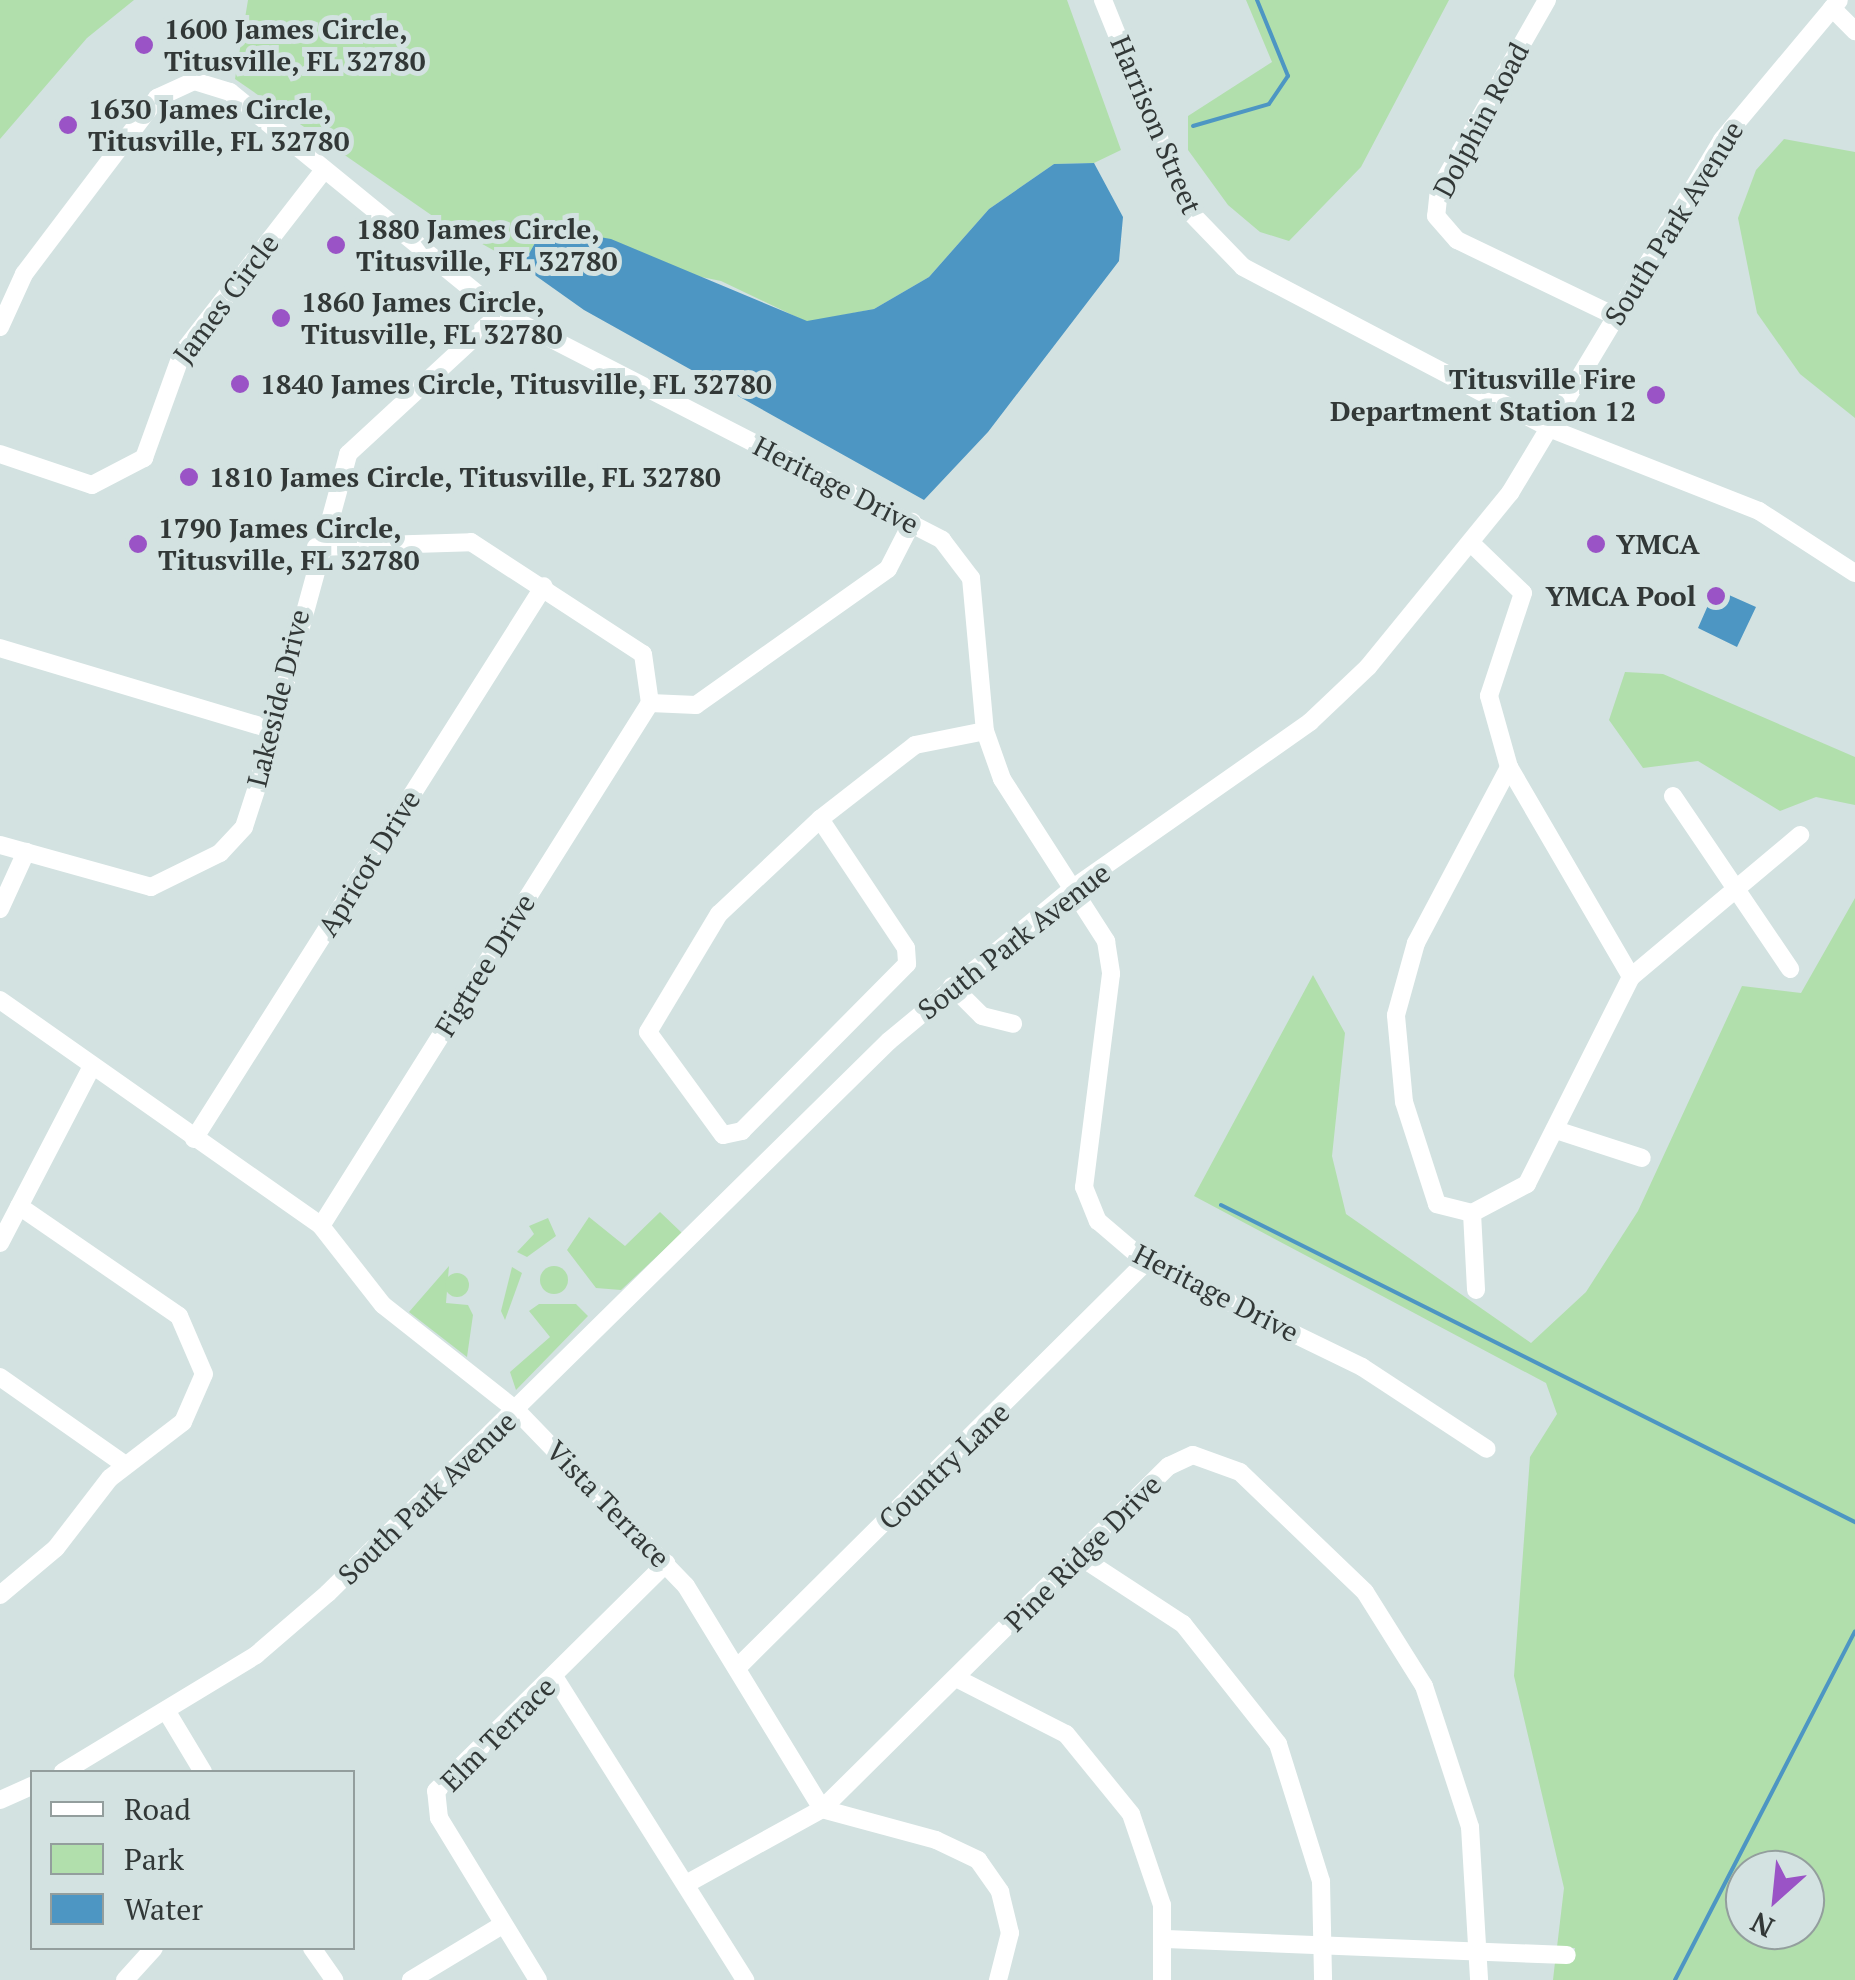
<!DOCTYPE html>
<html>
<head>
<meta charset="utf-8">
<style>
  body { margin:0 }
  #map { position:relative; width:1855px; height:1980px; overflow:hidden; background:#d3e2e1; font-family:"PT Serif",serif }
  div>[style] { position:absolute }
  .green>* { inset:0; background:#b1dfac }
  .round { border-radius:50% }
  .water>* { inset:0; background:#4d96c3 }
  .stream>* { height:4px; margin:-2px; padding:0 2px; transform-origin:2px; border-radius:2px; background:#4d96c3 }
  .minor>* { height:18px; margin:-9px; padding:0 9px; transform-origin:9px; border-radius:9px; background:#fff }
  .dots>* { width:28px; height:28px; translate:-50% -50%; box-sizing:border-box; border:5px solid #d3e2e1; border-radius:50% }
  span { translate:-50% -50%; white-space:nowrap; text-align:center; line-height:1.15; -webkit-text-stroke:10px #d3e2e1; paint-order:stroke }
  .poi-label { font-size:28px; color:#323837; font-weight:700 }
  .left { translate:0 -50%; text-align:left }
  .right { translate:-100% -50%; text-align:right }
  .street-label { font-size:28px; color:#323837 }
  .legend { position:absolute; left:30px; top:1770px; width:325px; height:180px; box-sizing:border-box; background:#d3e2e1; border:2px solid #939e9d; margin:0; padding:12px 18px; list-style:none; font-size:30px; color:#323837 }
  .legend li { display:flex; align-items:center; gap:20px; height:50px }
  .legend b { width:50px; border:2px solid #939e9d }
  .north { position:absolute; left:1725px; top:1850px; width:100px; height:100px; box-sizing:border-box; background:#d3e2e1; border:2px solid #939e9d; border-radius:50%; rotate:207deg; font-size:28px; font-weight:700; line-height:40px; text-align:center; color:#323837 }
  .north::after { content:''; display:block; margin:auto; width:35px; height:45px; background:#9a53c6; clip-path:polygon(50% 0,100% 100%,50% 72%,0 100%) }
</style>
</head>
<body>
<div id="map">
  <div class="green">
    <i style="clip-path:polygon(0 0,134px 0,87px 38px,0 139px)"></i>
    <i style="clip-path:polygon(248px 0,1067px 0,1121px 150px,1094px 163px,1054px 164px,989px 209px,929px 277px,874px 309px,807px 322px,721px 281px,535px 243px,522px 266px,437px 219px,235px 79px)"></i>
    <i style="clip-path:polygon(1246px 0,1449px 0,1361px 167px,1289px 241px,1260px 232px,1228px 205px,1188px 150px,1188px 116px,1272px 62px)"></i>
    <i style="clip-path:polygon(1784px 139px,1855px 152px,1855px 418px,1800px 374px,1757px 313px,1738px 218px,1756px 170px)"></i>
    <i style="clip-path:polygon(1625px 672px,1663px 674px,1855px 757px,1855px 805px,1816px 797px,1780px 811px,1698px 761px,1643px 768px,1609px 720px)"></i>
    <i style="clip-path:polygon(evenodd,1855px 898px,1855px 1980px,1553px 1980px,1555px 1962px,1573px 1962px,1575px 1948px,1557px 1947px,1564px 1888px,1514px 1676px,1530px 1457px,1557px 1414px,1546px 1383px,1194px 1196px,1313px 975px,1345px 1033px,1332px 1156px,1346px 1214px,1531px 1343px,1586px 1292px,1638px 1211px,1742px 986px,1801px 993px,1855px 898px,1745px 1870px,1805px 1870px,1805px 1930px,1745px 1930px,1745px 1870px)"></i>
    <i style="clip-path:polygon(660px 1212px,682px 1233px,621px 1290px,596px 1288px,567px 1250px,589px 1217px,625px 1246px)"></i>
    <i style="clip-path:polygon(548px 1218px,556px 1236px,527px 1257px,517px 1252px,534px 1234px,529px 1226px)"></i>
    <i style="clip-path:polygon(449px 1266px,446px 1303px,468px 1305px,473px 1315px,467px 1357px,409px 1312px)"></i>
    <i class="round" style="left:540px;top:1266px;width:28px;height:28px"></i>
    <i style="clip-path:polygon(512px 1267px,522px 1273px,505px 1320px,501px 1311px)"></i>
    <i class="round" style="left:445px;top:1273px;width:24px;height:24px"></i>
    <i style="clip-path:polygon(539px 1304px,576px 1304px,588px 1316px,516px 1390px,510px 1372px,550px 1337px,529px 1311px)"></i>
  </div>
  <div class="water">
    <i style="clip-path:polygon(1094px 163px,1123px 217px,1119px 261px,988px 432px,924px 500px,584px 310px,522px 266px,535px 243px,559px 230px,611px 239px,807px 321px,874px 309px,929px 277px,989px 209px,1054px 164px)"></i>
    <i style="clip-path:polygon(1729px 595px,1756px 607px,1737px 647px,1698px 628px,1709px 603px,1722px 609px)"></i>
  </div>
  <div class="stream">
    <i style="left:1193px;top:126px;width:79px;rotate:-16.1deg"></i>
    <i style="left:1269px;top:104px;width:34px;rotate:-56deg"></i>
    <i style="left:1288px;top:76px;width:82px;rotate:-112.2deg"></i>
    <i style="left:1221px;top:1205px;width:709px;rotate:26.57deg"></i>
    <i style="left:1675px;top:1980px;width:392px;rotate:-62.7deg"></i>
  </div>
  <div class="minor">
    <i style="left:1103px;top:0;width:227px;rotate:68deg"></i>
    <i style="left:1188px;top:210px;width:79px;rotate:46deg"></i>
    <i style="left:1243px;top:267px;width:348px;rotate:27.7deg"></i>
    <i style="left:1551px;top:429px;width:224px;rotate:21.5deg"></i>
    <i style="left:1759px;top:511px;width:114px;rotate:32.9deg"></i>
    <i style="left:1547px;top:0;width:218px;rotate:119.7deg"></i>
    <i style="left:1439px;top:189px;width:27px;rotate:96deg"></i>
    <i style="left:1436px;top:216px;width:32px;rotate:49deg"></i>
    <i style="left:1457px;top:240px;width:175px;rotate:25.7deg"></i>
    <i style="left:1832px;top:8px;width:33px;rotate:45deg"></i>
    <i style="left:0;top:327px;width:58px;rotate:-65.6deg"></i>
    <i style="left:24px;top:274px;width:221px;rotate:-52.9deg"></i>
    <i style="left:157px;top:98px;width:41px;rotate:-24.7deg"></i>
    <i style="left:194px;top:81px;width:38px;rotate:17deg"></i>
    <i style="left:230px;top:92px;width:350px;rotate:39.2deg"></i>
    <i style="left:501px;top:313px;width:496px;rotate:27.2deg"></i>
    <i style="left:942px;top:540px;width:48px;rotate:52.7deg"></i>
    <i style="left:971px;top:578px;width:154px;rotate:84.8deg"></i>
    <i style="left:985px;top:731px;width:51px;rotate:70.5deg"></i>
    <i style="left:1002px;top:779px;width:193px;rotate:57.3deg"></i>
    <i style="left:1106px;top:941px;width:33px;rotate:81deg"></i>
    <i style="left:1111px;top:974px;width:215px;rotate:97.2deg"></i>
    <i style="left:1084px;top:1187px;width:37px;rotate:68deg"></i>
    <i style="left:1098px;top:1221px;width:63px;rotate:40.5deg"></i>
    <i style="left:1146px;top:1262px;width:240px;rotate:25.9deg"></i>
    <i style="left:1362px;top:1367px;width:149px;rotate:33.3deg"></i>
    <i style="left:0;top:454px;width:97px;rotate:18.6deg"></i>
    <i style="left:92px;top:485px;width:59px;rotate:-27.4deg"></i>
    <i style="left:144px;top:458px;width:112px;rotate:-70.1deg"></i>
    <i style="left:182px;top:353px;width:230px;rotate:-52.2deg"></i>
    <i style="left:1471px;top:543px;width:72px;rotate:43.9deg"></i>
    <i style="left:1523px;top:593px;width:108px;rotate:108.3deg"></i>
    <i style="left:1489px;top:696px;width:74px;rotate:74.3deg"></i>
    <i style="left:1509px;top:767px;width:243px;rotate:59.8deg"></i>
    <i style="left:1631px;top:977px;width:232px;rotate:116.7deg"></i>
    <i style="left:1527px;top:1184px;width:62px;rotate:152.2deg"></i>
    <i style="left:1472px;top:1213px;width:36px;rotate:-166deg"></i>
    <i style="left:1437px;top:1204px;width:107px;rotate:-107.9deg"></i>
    <i style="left:1404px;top:1102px;width:87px;rotate:-95.3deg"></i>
    <i style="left:1396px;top:1015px;width:75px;rotate:-74.5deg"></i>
    <i style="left:1416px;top:943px;width:199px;rotate:-62.1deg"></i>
    <i style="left:316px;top:547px;width:155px;rotate:-1.8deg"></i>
    <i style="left:471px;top:542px;width:205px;rotate:33.1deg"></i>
    <i style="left:643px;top:654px;width:49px;rotate:81.9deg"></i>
    <i style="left:650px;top:703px;width:46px;rotate:2.5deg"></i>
    <i style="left:696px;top:705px;width:235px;rotate:-35.3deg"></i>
    <i style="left:888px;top:569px;width:53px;rotate:-62.9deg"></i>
    <i style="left:0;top:648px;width:279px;rotate:16.7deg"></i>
    <i style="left:1673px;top:796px;width:209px;rotate:55.9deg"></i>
    <i style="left:820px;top:819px;width:155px;rotate:56.3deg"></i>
    <i style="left:906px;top:948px;width:16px;rotate:86deg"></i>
    <i style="left:907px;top:964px;width:235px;rotate:134.7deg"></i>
    <i style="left:742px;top:1131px;width:19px;rotate:168deg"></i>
    <i style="left:723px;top:1135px;width:127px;rotate:-126.1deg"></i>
    <i style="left:648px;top:1032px;width:138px;rotate:-59deg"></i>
    <i style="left:719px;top:914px;width:139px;rotate:-43.2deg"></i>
    <i style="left:820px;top:819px;width:120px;rotate:-37.9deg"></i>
    <i style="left:915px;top:745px;width:71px;rotate:-11.3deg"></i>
    <i style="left:0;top:845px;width:157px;rotate:15.5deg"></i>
    <i style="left:151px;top:887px;width:77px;rotate:-26.2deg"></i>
    <i style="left:220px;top:853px;width:35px;rotate:-47deg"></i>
    <i style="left:244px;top:827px;width:45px;rotate:-72deg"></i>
    <i style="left:258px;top:784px;width:342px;rotate:-74.7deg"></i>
    <i style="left:348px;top:454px;width:208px;rotate:-42.7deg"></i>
    <i style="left:0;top:909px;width:63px;rotate:-65.5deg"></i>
    <i style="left:1631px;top:977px;width:221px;rotate:-40deg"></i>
    <i style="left:952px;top:986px;width:42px;rotate:45deg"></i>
    <i style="left:982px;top:1016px;width:32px;rotate:14deg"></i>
    <i style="left:0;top:1000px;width:393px;rotate:35.1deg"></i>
    <i style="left:321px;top:1226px;width:100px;rotate:51.9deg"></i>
    <i style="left:383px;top:1305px;width:171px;rotate:38.3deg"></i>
    <i style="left:517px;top:1411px;width:243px;rotate:46deg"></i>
    <i style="left:686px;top:1586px;width:261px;rotate:58.6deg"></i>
    <i style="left:822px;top:1809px;width:488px;rotate:-44.7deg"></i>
    <i style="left:1169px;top:1466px;width:26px;rotate:-25deg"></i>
    <i style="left:1193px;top:1455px;width:50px;rotate:19.9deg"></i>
    <i style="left:1240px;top:1472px;width:173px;rotate:43.8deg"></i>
    <i style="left:1365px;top:1592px;width:111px;rotate:57.9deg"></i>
    <i style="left:1424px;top:1686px;width:148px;rotate:71.9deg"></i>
    <i style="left:1470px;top:1827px;width:153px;rotate:86.6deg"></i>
    <i style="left:1559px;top:1131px;width:87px;rotate:18deg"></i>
    <i style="left:194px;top:1139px;width:654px;rotate:-57.67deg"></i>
    <i style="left:1472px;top:1213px;width:77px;rotate:87deg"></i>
    <i style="left:321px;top:1226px;width:618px;rotate:-57.83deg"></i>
    <i style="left:0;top:1243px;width:197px;rotate:-62.5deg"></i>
    <i style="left:0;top:1377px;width:153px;rotate:35.1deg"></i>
    <i style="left:1082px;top:1558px;width:121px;rotate:33.2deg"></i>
    <i style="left:1183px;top:1624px;width:153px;rotate:51.6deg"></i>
    <i style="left:1278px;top:1744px;width:144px;rotate:72.6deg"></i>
    <i style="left:1321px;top:1881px;width:99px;rotate:88.8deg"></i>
    <i style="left:0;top:1595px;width:73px;rotate:-40deg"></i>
    <i style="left:56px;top:1548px;width:88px;rotate:-52.4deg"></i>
    <i style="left:110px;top:1478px;width:92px;rotate:-37.5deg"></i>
    <i style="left:183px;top:1422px;width:52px;rotate:-66.4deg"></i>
    <i style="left:204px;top:1374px;width:63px;rotate:-113.3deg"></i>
    <i style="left:179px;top:1316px;width:194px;rotate:-145.5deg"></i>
    <i style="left:738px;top:1667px;width:575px;rotate:-44.79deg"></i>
    <i style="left:555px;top:1678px;width:357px;rotate:57.8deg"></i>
    <i style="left:958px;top:1679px;width:121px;rotate:27deg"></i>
    <i style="left:1066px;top:1734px;width:103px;rotate:50.9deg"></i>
    <i style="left:1131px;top:1814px;width:96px;rotate:71.2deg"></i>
    <i style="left:1162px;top:1905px;width:75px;rotate:90deg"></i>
    <i style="left:167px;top:1712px;width:70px;rotate:59deg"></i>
    <i style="left:63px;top:1772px;width:226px;rotate:-31.2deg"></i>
    <i style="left:256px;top:1655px;width:95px;rotate:-40.7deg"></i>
    <i style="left:328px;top:1593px;width:787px;rotate:-44.54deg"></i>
    <i style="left:889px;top:1041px;width:243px;rotate:-39.7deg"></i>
    <i style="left:1076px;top:886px;width:286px;rotate:-35deg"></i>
    <i style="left:1310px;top:722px;width:80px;rotate:-43.5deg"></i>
    <i style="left:1368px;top:667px;width:225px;rotate:-50.8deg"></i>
    <i style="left:1510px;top:493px;width:412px;rotate:-59deg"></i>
    <i style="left:1722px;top:140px;width:182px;rotate:-50.1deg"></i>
    <i style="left:0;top:1800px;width:35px;rotate:-24deg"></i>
    <i style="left:688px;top:1883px;width:153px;rotate:-28.9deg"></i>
    <i style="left:822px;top:1809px;width:118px;rotate:15.2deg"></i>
    <i style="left:936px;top:1840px;width:47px;rotate:25.5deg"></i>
    <i style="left:978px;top:1860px;width:39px;rotate:55deg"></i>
    <i style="left:1000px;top:1892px;width:42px;rotate:76.3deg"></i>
    <i style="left:1010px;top:1933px;width:49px;rotate:104.3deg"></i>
    <i style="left:1166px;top:1939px;width:401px;rotate:2.3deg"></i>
    <i style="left:312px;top:1948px;width:39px;rotate:55deg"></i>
    <i style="left:125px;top:1980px;width:43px;rotate:-47.8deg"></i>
    <i style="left:411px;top:1980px;width:106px;rotate:-31.1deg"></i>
    <i style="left:538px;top:1980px;width:190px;rotate:-121.4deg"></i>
    <i style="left:439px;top:1818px;width:27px;rotate:-96deg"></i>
    <i style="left:436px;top:1791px;width:324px;rotate:-44.7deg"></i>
  </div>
  <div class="dots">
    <i style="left:144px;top:45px;background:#9a53c6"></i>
    <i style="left:68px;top:125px;background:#9a53c6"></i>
    <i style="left:336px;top:245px;background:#9a53c6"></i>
    <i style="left:281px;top:318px;background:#9a53c6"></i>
    <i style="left:240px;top:384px;background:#9a53c6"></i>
    <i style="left:1656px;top:395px;background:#9a53c6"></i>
    <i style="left:189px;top:477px;background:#9a53c6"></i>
    <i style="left:138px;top:544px;background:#9a53c6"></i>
    <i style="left:1596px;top:544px;background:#9a53c6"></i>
    <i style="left:1716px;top:596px;background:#9a53c6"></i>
  </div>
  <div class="poi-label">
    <span class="left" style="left:164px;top:45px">1600 James Circle,<br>Titusville, FL 32780</span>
    <span class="left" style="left:88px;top:125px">1630 James Circle,<br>Titusville, FL 32780</span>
    <span class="left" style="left:356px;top:245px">1880 James Circle,<br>Titusville, FL 32780</span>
    <span class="left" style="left:301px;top:318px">1860 James Circle,<br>Titusville, FL 32780</span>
    <span class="right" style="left:1636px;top:395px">Titusville Fire<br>Department Station 12</span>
    <span class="left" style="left:260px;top:384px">1840 James Circle, Titusville, FL 32780</span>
    <span class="left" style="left:209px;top:477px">1810 James Circle, Titusville, FL 32780</span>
    <span class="left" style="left:158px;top:544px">1790 James Circle,<br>Titusville, FL 32780</span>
    <span class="left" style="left:1616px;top:544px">YMCA</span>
    <span class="right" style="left:1696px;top:596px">YMCA Pool</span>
  </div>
  <div class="street-label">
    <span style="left:1481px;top:120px;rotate:-62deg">Dolphin Road</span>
    <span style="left:1156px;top:125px;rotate:67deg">Harrison Street</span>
    <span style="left:1674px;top:223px;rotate:-58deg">South Park Avenue</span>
    <span style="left:226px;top:299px;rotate:-53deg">James Circle</span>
    <span style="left:836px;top:485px;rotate:27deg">Heritage Drive</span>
    <span style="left:278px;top:698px;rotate:-76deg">Lakeside Drive</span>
    <span style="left:369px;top:863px;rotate:-58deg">Apricot Drive</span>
    <span style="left:1014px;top:941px;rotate:-38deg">South Park Avenue</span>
    <span style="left:485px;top:965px;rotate:-58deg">Figtree Drive</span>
    <span style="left:1216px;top:1293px;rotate:27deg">Heritage Drive</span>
    <span style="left:944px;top:1466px;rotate:-44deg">Country Lane</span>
    <span style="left:427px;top:1498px;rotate:-44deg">South Park Avenue</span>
    <span style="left:608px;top:1504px;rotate:46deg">Vista Terrace</span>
    <span style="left:1083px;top:1553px;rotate:-45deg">Pine Ridge Drive</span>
    <span style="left:498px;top:1734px;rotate:-45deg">Elm Terrace</span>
  </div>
  <ul class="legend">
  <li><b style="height:12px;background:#fff"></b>Road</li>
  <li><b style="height:28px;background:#b1dfac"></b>Park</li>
  <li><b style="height:28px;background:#4d96c3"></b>Water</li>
  </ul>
  <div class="north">N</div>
</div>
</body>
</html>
